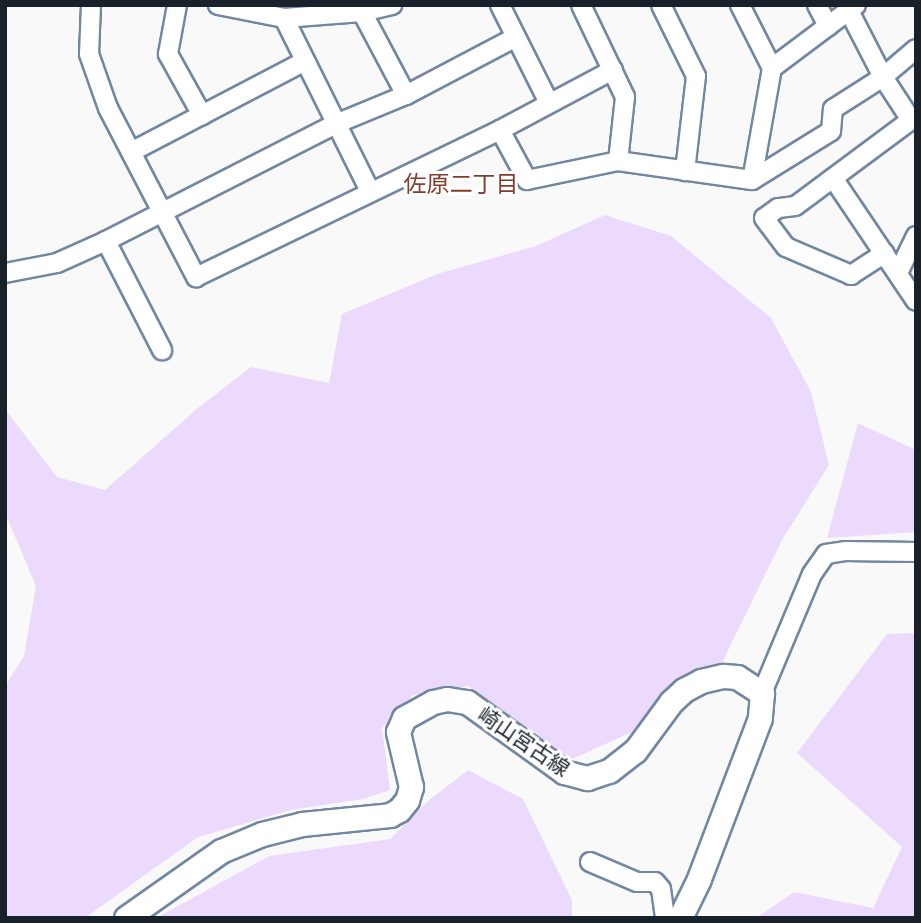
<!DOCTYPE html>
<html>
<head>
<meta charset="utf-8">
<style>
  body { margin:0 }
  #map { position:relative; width:921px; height:923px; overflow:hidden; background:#f9f9f9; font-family:Manrope,"Noto Sans JP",sans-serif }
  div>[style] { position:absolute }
  .green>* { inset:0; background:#ecdafc }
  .roads { filter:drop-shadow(2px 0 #7287a0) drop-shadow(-2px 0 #7287a0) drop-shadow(0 2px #7287a0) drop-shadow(0 -2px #7287a0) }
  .minor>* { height:18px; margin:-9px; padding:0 9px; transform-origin:9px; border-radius:9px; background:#fff }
  .major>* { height:23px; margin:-11.5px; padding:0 11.5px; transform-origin:11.5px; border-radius:11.5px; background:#fff }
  span { translate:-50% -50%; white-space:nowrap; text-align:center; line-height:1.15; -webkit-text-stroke:6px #fff; paint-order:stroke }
  .street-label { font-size:21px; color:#19212b }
  .neighbourhood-label { font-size:23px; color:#813c2b }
  .frame { position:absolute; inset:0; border:7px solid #19212b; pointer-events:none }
</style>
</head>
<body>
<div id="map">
  <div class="green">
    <i style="clip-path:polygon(605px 215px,671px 236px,771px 318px,811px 392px,829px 465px,782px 540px,718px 671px,674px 684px,632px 732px,568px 761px,468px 686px,413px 695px,382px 728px,390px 790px,363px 799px,291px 810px,198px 837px,85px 918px,5px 918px,5px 686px,24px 656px,36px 586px,5px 513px,5px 409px,57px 477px,105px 490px,199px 407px,251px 367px,329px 383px,342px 314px,437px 274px,536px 246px)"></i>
    <i style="clip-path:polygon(858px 423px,916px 450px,916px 532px,827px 538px)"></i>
    <i style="clip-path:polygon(916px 633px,916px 918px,756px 918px,794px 892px,873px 908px,902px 847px,797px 753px,887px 634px)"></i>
    <i style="clip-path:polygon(468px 770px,523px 799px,572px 900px,572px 918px,156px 918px,269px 856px,390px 839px,428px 801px)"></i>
  </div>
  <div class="roads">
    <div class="minor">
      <i style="left:91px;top:5px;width:49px;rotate:92.3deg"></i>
      <i style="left:89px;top:54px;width:57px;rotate:70.6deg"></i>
      <i style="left:108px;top:108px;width:191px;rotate:62.5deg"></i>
      <i style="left:196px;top:277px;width:338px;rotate:-25.8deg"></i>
      <i style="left:500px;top:130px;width:128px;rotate:-28deg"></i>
      <i style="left:177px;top:5px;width:50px;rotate:100.4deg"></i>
      <i style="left:168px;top:54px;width:70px;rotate:60.9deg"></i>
      <i style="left:218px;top:5px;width:67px;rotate:11.1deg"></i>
      <i style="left:284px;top:18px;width:78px;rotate:-4.4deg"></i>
      <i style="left:362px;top:12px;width:31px;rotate:-13deg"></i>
      <i style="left:500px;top:5px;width:110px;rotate:63.4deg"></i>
      <i style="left:581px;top:5px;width:102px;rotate:64.4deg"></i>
      <i style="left:625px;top:97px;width:64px;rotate:96.2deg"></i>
      <i style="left:661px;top:5px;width:79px;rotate:63.8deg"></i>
      <i style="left:696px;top:76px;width:96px;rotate:96.6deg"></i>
      <i style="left:740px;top:5px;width:71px;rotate:63.1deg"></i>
      <i style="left:772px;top:68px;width:114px;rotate:100.1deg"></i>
      <i style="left:817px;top:5px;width:24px;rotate:62deg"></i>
      <i style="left:849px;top:11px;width:74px;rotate:62.7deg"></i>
      <i style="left:883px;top:77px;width:43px;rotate:-40.3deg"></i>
      <i style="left:362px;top:12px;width:94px;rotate:62.1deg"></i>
      <i style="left:284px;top:18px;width:193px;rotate:63.6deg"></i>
      <i style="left:772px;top:68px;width:105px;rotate:-36.9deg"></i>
      <i style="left:500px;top:130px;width:57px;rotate:61.6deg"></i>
      <i style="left:527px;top:180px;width:93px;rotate:-11.8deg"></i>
      <i style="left:618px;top:161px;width:135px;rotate:8.1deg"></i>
      <i style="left:752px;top:180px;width:93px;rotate:-31.8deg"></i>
      <i style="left:831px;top:131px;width:22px;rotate:-85deg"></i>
      <i style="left:833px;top:109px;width:59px;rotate:-32.6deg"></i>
      <i style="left:883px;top:77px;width:51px;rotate:56.9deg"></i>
      <i style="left:911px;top:120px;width:144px;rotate:143.4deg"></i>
      <i style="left:795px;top:206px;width:17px;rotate:173deg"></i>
      <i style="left:778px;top:208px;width:17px;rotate:144deg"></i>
      <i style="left:764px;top:218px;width:36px;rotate:53deg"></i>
      <i style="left:786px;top:247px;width:71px;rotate:23.3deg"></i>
      <i style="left:851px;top:275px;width:40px;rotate:-32.9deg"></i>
      <i style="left:131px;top:152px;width:196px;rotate:-27.6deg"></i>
      <i style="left:833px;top:178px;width:148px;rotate:56deg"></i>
      <i style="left:106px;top:241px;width:123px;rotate:62.8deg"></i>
      <i style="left:5px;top:273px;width:53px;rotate:-10.9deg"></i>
      <i style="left:57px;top:263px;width:54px;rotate:-24.2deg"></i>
      <i style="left:106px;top:241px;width:260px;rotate:-27deg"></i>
      <i style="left:338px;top:123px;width:74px;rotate:-22.4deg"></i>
      <i style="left:406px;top:95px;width:124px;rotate:-27.8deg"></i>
      <i style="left:898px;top:273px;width:41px;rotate:-64.1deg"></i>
      <i style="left:762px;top:693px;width:129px;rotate:-67.2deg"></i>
      <i style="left:812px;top:574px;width:24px;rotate:-55deg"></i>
      <i style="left:826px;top:554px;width:19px;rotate:-9deg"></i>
      <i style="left:845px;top:551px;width:71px;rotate:0.8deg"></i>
      <i style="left:590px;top:862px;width:51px;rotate:23.1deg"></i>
      <i style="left:637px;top:882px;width:18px"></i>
      <i style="left:655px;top:882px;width:9px;rotate:49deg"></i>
      <i style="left:661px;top:889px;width:29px;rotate:82deg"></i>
    </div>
    <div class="major">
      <i style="left:126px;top:918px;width:116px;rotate:-35.2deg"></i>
      <i style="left:221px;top:851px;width:44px;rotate:-22.5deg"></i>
      <i style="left:262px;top:834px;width:41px;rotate:-14deg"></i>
      <i style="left:302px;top:824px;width:88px;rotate:-5.8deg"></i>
      <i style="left:390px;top:815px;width:10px;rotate:-29deg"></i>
      <i style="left:399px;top:810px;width:13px;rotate:-51deg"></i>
      <i style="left:407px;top:800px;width:14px;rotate:-73deg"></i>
      <i style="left:411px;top:787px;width:57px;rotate:-103.3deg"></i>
      <i style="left:398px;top:732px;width:15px;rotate:-67deg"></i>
      <i style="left:404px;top:718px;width:33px;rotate:-29deg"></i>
      <i style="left:433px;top:702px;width:14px;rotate:-12deg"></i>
      <i style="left:447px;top:699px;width:20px;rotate:9deg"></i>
      <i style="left:467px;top:702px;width:120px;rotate:35.8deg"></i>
      <i style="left:564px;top:772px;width:24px;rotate:15deg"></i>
      <i style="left:587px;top:778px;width:23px;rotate:-18deg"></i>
      <i style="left:609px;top:771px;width:33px;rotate:-38deg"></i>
      <i style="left:635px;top:751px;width:61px;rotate:-53.7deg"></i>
      <i style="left:671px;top:702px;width:18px;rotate:-43deg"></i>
      <i style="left:684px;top:690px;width:19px;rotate:-28deg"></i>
      <i style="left:701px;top:681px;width:23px;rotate:-13deg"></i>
      <i style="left:723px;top:676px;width:14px;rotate:4deg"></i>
      <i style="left:737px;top:677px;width:30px;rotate:33deg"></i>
      <i style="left:762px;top:693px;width:25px;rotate:95deg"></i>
      <i style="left:760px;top:718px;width:172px;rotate:110.8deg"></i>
      <i style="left:699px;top:879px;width:43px;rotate:116deg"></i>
    </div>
  </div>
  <div class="street-label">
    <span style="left:524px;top:741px;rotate:34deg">崎山宮古線</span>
  </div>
  <div class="neighbourhood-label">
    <span style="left:461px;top:183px">佐原二丁目</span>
  </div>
  <div class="frame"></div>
</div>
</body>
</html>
